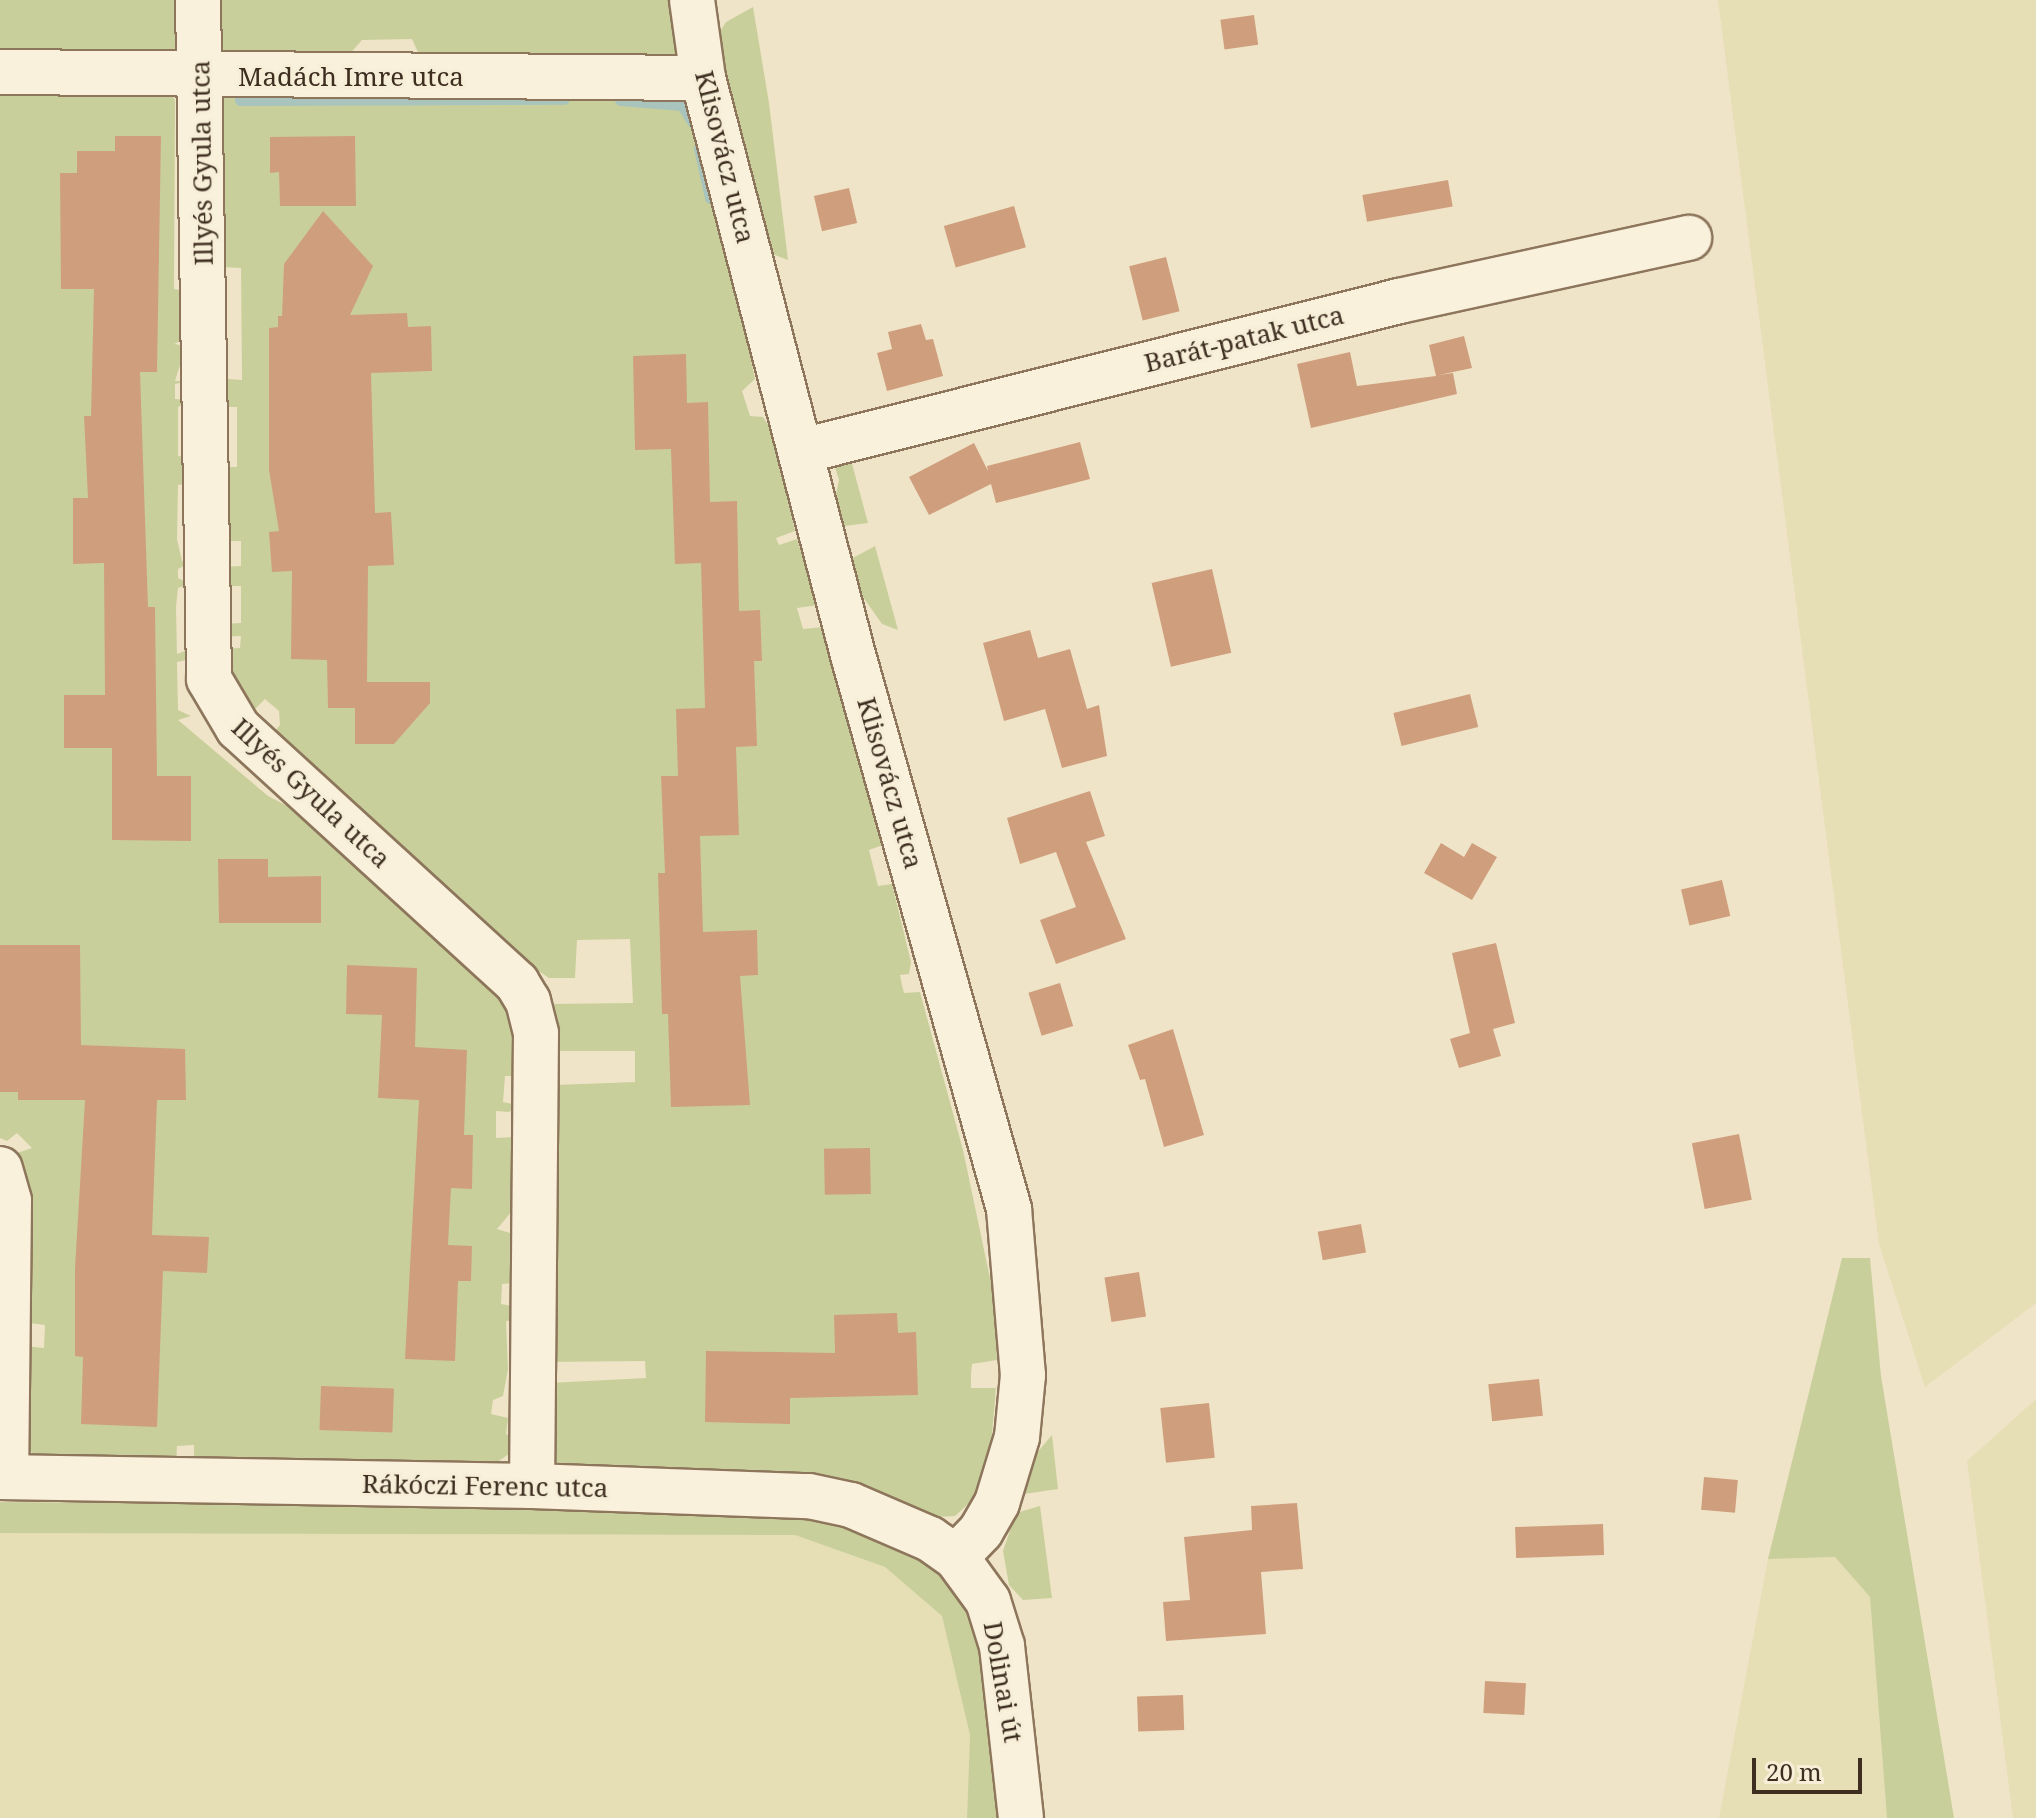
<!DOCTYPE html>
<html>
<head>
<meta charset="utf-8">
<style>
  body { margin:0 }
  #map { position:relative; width:2036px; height:1818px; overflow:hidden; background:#f0e4c8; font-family:"Noto Serif",serif }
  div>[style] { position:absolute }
  .farmland>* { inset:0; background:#e6deb5 }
  .green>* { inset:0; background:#c9cf9b }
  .stream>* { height:11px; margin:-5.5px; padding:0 5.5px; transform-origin:5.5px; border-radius:5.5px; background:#a9c4bc }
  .building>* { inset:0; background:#cf9f7d; transform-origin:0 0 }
  .roads { filter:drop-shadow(2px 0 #8d765c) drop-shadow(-2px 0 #8d765c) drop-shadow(0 2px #8d765c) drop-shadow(0 -2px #8d765c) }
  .minor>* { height:44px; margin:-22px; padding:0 22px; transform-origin:22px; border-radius:22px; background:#faf1dc }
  span { translate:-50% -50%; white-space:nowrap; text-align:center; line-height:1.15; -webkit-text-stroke:6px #f7eed8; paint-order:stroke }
  .street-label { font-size:26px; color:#3d2e20 }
  .scale { position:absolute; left:1752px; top:1758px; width:110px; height:36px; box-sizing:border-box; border:4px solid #3d2e20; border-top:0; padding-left:10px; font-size:24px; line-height:28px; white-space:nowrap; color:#3d2e20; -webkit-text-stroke:6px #f7eed8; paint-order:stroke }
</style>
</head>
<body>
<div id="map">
  <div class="farmland">
    <i style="clip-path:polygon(1718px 0,2036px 0,2036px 1303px,1925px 1387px,1879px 1244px)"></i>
    <i style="clip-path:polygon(2036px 1399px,2036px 1818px,2013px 1818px,1967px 1461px)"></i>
    <i style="clip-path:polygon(0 1533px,795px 1535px,885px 1567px,942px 1616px,970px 1735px,967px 1818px,0 1818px)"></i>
    <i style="clip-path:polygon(1835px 1557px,1870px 1597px,1887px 1818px,1719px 1818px,1768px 1559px)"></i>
  </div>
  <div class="green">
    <i style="clip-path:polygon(0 0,179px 0,181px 44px,164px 57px,0 57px)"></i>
    <i style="clip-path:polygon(208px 0,682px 0,683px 46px,667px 63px,429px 58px,418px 52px,412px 39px,362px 40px,347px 57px,222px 54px)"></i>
    <i style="clip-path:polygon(753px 7px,769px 103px,788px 260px,757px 248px,718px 35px,726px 22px)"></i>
    <i style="clip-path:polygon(0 86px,173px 95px,175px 101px,174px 289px,191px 292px,183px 340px,174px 344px,186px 346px,175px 381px,189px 381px,175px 384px,175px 399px,190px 400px,178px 407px,178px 456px,189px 457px,187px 484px,178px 485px,177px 539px,182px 561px,189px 563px,178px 569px,178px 578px,190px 584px,178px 588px,176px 607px,177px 654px,187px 650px,191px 659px,177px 662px,178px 710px,191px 716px,178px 720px,268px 796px,297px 811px,503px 992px,513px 1012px,518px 1076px,505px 1076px,503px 1102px,518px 1105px,509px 1112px,496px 1111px,496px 1138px,514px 1137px,517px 1205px,497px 1229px,516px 1235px,513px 1283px,502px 1284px,501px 1304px,518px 1307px,517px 1320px,506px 1321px,508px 1369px,503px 1396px,493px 1400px,491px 1414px,508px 1418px,506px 1434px,515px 1438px,510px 1453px,492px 1466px,194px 1467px,194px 1445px,177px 1446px,176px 1466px,40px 1460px,23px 1444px,24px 1346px,44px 1348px,45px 1325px,22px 1322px,11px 1155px,32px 1148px,17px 1133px,7px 1141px,0 1138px)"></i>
    <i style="clip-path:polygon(234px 90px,671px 94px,689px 102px,702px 129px,755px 379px,742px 391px,750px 416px,763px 417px,772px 431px,795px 531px,776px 538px,779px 545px,797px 539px,818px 605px,797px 608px,803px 629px,824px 627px,883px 845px,869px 850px,878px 886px,892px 884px,911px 962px,909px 974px,900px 975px,902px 985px,904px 993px,920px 992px,963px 1150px,995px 1302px,997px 1360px,972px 1364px,971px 1374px,971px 1388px,996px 1388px,989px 1468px,982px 1491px,955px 1516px,938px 1517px,552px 1462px,549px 1383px,646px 1378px,645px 1361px,546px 1362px,555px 1085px,635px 1082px,635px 1051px,552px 1051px,550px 1004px,633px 1003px,630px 939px,577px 940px,575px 978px,549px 978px,515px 955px,270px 737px,280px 725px,279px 711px,265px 699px,250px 714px,238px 701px,223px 649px,240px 648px,241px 636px,217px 637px,221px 624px,241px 623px,241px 586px,224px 586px,224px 567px,241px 566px,241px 541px,225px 541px,227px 467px,237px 467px,237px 407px,227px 407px,228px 379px,242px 380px,241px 268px,220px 267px,219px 102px)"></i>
    <i style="clip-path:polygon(851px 460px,868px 523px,844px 526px,835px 499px,839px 480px,833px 461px)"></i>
    <i style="clip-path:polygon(875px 546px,898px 630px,882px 624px,861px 594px,851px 559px)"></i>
    <i style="clip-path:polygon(1842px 1258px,1870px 1258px,1881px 1376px,1954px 1818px,1887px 1818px,1870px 1597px,1835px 1557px,1768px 1559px)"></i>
    <i style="clip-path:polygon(1052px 1435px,1058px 1489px,1024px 1494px,1030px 1461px)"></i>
    <i style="clip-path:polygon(0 1502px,800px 1509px,893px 1541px,948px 1575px,991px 1650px,1005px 1818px,967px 1818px,970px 1735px,942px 1616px,885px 1567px,795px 1535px,0 1533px)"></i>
    <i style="clip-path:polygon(1040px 1506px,1052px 1598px,1023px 1600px,1009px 1585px,1003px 1551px,1016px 1513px)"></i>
  </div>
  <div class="stream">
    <i style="left:240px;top:100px;width:324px;rotate:-0.2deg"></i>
    <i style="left:620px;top:100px;width:62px;rotate:4.6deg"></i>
    <i style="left:682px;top:105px;width:21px;rotate:59deg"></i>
    <i style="left:699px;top:148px;width:51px;rotate:77.6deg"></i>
  </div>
  <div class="building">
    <i style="left:1254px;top:15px;width:30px;height:34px;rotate:82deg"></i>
    <i style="clip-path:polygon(115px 136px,161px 136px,157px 372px,140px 372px,148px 607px,155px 607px,157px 776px,191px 776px,191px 841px,112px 840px,112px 748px,64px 748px,64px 695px,105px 695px,104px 563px,73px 564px,73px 498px,88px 498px,84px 416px,91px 416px,94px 289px,61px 289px,60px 173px,77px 173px,77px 151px,115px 151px)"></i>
    <i style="clip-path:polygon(355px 136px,356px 206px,280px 206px,279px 172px,270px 173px,270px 137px)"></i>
    <i style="left:1448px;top:180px;width:27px;height:87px;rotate:80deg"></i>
    <i style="left:849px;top:188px;width:36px;height:36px;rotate:77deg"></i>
    <i style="left:1014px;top:206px;width:43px;height:73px;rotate:74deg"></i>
    <i style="clip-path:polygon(323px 211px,373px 266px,350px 315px,407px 313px,408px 327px,431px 326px,432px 371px,371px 373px,375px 513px,391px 512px,394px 565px,368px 566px,367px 682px,430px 682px,430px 703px,394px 744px,355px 744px,355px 708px,328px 708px,327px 660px,291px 659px,292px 571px,272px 572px,269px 532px,279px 531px,269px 470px,269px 328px,278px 327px,278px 316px,282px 316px,284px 264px)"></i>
    <i style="left:1166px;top:257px;width:56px;height:38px;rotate:76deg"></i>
    <i style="clip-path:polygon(921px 324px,926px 340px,933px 339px,943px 376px,887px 391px,877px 353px,892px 349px,888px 332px)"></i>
    <i style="clip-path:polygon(1464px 336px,1472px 368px,1439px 375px,1453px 373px,1457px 394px,1311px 428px,1297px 364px,1350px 352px,1357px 386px,1436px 376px,1429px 345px)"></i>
    <i style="clip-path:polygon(686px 354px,687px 403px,708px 402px,710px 502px,737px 501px,739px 611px,760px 610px,762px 661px,754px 661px,757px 746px,736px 747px,739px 835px,700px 836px,703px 932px,757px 930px,758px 975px,740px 976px,750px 1105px,671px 1107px,668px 1014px,662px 1014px,658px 873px,665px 873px,661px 776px,678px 776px,676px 709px,705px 708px,701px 563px,675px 564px,671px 449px,635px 450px,633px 356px)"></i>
    <i style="clip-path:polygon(1080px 442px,1090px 479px,996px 503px,991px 484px,929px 515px,909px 477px,974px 443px,988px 471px,987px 466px)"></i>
    <i style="left:1212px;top:569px;width:86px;height:62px;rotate:77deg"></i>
    <i style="clip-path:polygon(1030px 630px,1038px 658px,1070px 649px,1087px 709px,1099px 705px,1107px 756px,1062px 768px,1045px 709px,1004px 721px,983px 643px)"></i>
    <i style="left:1470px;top:694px;width:34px;height:79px;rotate:76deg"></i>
    <i style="clip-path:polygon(1090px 791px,1105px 836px,1086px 842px,1126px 939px,1056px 964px,1040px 920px,1076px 907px,1056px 852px,1020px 864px,1007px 818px)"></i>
    <i style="clip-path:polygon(1441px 843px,1464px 857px,1472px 843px,1497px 857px,1472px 900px,1424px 873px)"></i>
    <i style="clip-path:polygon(218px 859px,268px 859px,268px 877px,321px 876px,321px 923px,219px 923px)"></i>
    <i style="left:1722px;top:880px;width:37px;height:42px;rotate:77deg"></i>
    <i style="clip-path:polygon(1496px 943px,1515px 1023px,1493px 1029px,1501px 1056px,1459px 1068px,1450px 1039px,1470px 1033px,1452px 953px)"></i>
    <i style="clip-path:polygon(0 945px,80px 945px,81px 1045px,185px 1049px,186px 1100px,157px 1100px,152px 1235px,209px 1237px,207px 1273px,163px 1271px,157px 1427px,81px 1424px,83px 1357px,75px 1356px,75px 1268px,85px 1100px,18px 1100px,18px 1092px,0 1092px)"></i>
    <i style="clip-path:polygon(347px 965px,417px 968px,415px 1047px,467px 1050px,464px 1135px,473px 1135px,472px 1189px,451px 1188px,448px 1245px,472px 1246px,471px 1281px,458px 1281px,455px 1361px,405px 1359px,419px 1100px,378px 1098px,382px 1015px,346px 1014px)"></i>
    <i style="left:1060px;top:983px;width:45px;height:33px;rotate:73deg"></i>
    <i style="clip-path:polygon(1173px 1029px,1204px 1135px,1164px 1147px,1145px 1079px,1140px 1080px,1128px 1045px)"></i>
    <i style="left:1739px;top:1134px;width:67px;height:48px;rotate:79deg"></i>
    <i style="left:870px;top:1148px;width:46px;height:46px;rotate:89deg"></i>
    <i style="left:1361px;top:1224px;width:29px;height:44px;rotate:80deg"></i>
    <i style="left:1139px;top:1272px;width:45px;height:35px;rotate:81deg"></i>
    <i style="clip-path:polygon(897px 1313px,898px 1333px,916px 1332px,918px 1395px,790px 1398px,790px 1424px,705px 1422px,706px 1351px,835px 1353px,834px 1315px)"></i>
    <i style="left:1539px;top:1379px;width:37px;height:51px;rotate:84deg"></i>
    <i style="left:321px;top:1386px;width:73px;height:44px;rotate:2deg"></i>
    <i style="left:1209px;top:1403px;width:55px;height:49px;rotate:84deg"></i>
    <i style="left:1704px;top:1477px;width:34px;height:33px;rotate:5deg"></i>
    <i style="clip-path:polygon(1297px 1503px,1303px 1569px,1261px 1572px,1266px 1634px,1166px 1641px,1163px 1602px,1190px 1600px,1184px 1537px,1252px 1530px,1251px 1506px)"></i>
    <i style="left:1603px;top:1524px;width:31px;height:88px;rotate:88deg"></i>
    <i style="left:1485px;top:1681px;width:41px;height:32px;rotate:3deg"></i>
    <i style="left:1183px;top:1695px;width:35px;height:46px;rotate:88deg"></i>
  </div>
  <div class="roads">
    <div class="minor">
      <i style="left:198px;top:0;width:679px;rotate:89.07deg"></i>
      <i style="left:209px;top:679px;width:57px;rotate:59.4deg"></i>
      <i style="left:238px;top:728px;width:378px;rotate:42.4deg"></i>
      <i style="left:517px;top:983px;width:21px;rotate:59deg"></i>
      <i style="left:528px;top:1001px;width:33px;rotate:76deg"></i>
      <i style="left:536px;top:1033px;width:453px;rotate:90.5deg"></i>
      <i style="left:692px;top:0;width:79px;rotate:82deg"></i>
      <i style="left:703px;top:78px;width:596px;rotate:75.43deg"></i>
      <i style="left:853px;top:655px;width:576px;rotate:74.27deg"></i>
      <i style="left:1009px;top:1209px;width:167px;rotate:85.2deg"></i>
      <i style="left:1023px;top:1375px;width:62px;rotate:95.5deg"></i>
      <i style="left:1017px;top:1437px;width:69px;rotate:106.9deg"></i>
      <i style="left:997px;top:1503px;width:32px;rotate:120deg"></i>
      <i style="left:981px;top:1531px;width:36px;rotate:134deg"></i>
      <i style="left:0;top:72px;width:703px;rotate:0.49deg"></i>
      <i style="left:802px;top:451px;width:616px;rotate:-14.1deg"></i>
      <i style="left:1399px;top:301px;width:297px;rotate:-12.3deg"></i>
      <i style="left:0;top:1169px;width:33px;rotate:74deg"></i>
      <i style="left:9px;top:1201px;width:275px;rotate:90.6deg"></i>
      <i style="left:0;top:1477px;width:532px;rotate:0.97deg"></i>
      <i style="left:532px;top:1486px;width:277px;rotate:2.1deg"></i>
      <i style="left:809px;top:1496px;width:43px;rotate:12.1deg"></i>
      <i style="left:851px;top:1505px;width:86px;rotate:23.3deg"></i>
      <i style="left:930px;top:1539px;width:32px;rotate:35deg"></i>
      <i style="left:956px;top:1557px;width:54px;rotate:54deg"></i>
      <i style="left:988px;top:1601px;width:47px;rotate:72.7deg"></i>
      <i style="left:1002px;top:1646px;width:173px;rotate:83.7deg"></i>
    </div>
  </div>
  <div class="street-label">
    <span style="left:351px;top:77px">Madách Imre utca</span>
    <span style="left:725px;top:157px;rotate:76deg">Klisovácz utca</span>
    <span style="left:202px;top:163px;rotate:-91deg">Illyés Gyula utca</span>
    <span style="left:1244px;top:339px;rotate:-14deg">Barát-patak utca</span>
    <span style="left:890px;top:783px;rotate:74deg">Klisovácz utca</span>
    <span style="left:311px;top:793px;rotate:43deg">Illyés Gyula utca</span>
    <span style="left:485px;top:1486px;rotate:1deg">Rákóczi Ferenc utca</span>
    <span style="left:1003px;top:1682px;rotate:80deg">Dolinai út</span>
  </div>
  <div class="scale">20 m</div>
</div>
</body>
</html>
